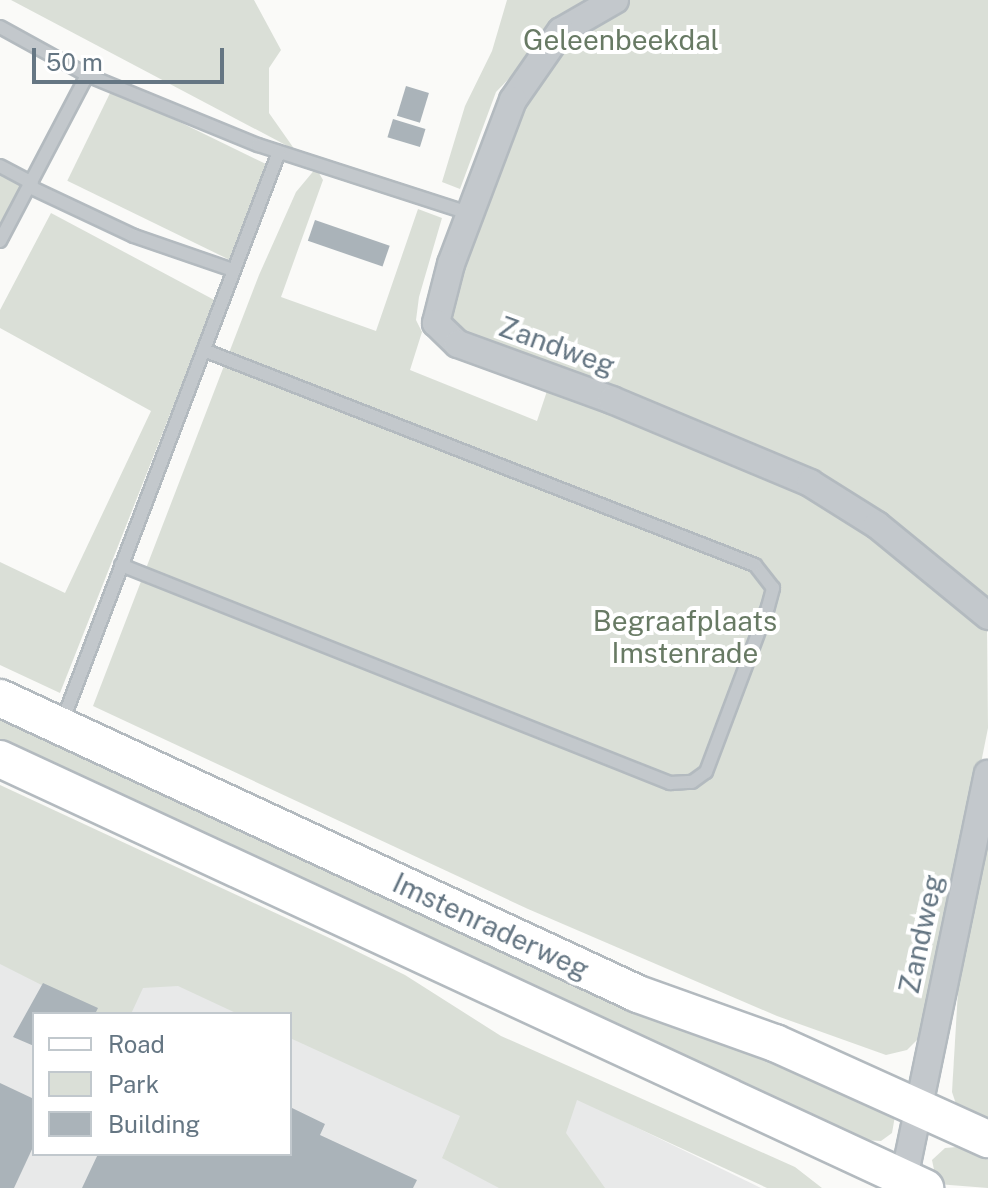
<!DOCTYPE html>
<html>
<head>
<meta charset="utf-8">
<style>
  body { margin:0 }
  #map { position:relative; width:988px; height:1188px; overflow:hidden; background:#fafaf8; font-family:"Public Sans",sans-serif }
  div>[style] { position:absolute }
  .built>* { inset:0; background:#e8e9e9 }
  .green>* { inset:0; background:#dadfd7; transform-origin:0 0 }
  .building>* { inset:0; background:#aab3b9; transform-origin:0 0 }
  .roads { filter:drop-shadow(2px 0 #b3babf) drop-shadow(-2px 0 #b3babf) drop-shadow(0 2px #b3babf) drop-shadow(0 -2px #b3babf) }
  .lane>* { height:12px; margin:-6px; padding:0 6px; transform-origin:6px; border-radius:6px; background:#c3c8cc }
  .street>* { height:26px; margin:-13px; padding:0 13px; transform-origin:13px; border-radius:13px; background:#c3c8cc }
  .secondary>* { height:36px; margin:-18px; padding:0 18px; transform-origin:18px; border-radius:18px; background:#fff }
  span { translate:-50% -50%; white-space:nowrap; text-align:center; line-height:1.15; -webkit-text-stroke:8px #fff; paint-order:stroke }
  .park-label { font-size:28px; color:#687a64 }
  .street-label { font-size:28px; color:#657683 }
  .legend { position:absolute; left:32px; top:1012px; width:260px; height:144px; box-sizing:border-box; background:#fff; border:2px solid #c1c8cd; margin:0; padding:10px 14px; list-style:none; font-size:24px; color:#657683 }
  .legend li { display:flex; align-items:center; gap:16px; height:40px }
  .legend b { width:40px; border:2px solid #c1c8cd }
  .scale { position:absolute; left:32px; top:48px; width:192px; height:36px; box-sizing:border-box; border:4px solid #657683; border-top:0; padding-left:10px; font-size:24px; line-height:28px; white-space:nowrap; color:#657683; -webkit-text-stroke:6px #fff; paint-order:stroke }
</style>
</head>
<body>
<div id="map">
  <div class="built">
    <i style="clip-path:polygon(evenodd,0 818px,761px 1188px,0 1188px,0 818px,34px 1014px,290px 1014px,290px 1154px,34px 1154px,34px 1014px)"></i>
  </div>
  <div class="green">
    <i style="clip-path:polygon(11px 0,254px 0,281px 50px,269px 68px,269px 113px,295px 150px)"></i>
    <i style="clip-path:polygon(507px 0,988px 0,988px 600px,882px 522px,451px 329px,444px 273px,562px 24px,496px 92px,460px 189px,442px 182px,465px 106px,492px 51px)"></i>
    <i style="left:112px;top:89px;width:185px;height:102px;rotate:26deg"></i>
    <i style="clip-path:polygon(316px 168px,323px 180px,281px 297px,376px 331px,418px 209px,442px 218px,419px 297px,416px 320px,422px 332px,410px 370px,537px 421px,549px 385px,791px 480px,874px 530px,987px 626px,988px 728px,928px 1029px,907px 1050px,886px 1055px,777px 1016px,528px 909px,93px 706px,259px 275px,296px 192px)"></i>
    <i style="clip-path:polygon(0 172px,24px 184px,0 238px)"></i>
    <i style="clip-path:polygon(51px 213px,220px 303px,199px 341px,60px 693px,0 665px,0 562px,65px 593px,151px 411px,0 328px,0 310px)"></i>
    <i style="clip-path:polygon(0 719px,150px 789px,266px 830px,895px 1116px,892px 1133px,881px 1141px,863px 1140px,0 750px)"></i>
    <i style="clip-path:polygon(0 785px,338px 942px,405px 975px,501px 1036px,795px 1167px,822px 1188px,767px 1188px,577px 1100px,566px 1133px,605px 1188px,499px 1188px,442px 1158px,460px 1116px,290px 1038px,290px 1014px,238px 1014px,178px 986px,143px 988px,131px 1014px,99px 1014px,0 964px)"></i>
    <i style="clip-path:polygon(988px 836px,988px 1130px,957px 1107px,952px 1092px,959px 974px)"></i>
    <i style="clip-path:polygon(957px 1147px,988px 1160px,988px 1188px,937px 1184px,932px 1160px,945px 1148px)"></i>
  </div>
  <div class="building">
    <i style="left:406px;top:86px;width:24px;height:31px;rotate:17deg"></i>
    <i style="left:393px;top:119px;width:34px;height:19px;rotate:17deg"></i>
    <i style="left:315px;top:220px;width:79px;height:22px;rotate:19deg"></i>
    <i style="clip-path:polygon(43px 983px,98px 1008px,95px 1014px,34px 1014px,34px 1046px,13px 1037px)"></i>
    <i style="clip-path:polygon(0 1083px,34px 1099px,34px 1145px,14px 1188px,0 1188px)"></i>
    <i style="clip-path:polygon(290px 1107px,325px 1124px,320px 1135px,417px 1180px,413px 1188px,82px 1188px,98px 1154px,290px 1154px)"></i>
  </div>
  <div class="roads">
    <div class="lane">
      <i style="left:0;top:27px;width:99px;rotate:28.9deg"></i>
      <i style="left:0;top:166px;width:36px;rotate:28deg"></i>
      <i style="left:30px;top:187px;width:115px;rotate:25.2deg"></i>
      <i style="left:134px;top:236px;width:105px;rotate:19deg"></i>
      <i style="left:0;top:241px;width:187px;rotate:-62.3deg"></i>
      <i style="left:87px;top:75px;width:185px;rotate:22.3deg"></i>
      <i style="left:258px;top:145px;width:224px;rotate:17.9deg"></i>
      <i style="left:121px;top:565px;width:591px;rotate:21.66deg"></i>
      <i style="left:670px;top:783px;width:22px;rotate:-3deg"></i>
      <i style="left:692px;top:782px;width:17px;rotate:-36deg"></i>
      <i style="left:706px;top:772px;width:176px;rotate:-69.4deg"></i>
      <i style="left:768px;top:607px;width:20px;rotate:-75deg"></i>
      <i style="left:773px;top:588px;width:29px;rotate:-128deg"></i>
      <i style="left:755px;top:565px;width:589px;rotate:-158.7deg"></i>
      <i style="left:61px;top:725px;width:613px;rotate:-69.17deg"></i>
    </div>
    <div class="street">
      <i style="left:615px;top:0;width:62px;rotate:150.1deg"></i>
      <i style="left:561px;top:31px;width:84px;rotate:124.8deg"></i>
      <i style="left:513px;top:100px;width:175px;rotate:110.7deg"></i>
      <i style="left:451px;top:264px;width:61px;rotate:104.3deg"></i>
      <i style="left:436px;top:323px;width:30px;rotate:44deg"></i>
      <i style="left:458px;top:344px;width:164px;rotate:20deg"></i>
      <i style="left:612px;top:400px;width:215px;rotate:22.7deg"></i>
      <i style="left:810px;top:483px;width:79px;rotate:32.1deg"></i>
      <i style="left:877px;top:525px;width:144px;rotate:39.3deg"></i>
      <i style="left:902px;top:1188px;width:423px;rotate:-78.3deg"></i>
    </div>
    <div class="secondary">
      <i style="left:0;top:698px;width:703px;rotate:24.89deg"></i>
      <i style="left:638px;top:994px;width:145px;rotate:19.7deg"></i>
      <i style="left:775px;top:1043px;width:234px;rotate:24.3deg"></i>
      <i style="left:0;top:759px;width:1020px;rotate:24.88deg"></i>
    </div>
  </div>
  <div class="park-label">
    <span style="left:621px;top:40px">Geleenbeekdal</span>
    <span style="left:685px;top:637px">Begraafplaats<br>Imstenrade</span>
  </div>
  <div class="street-label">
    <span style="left:557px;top:346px;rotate:20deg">Zandweg</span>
    <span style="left:491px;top:926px;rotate:25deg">Imstenraderweg</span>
    <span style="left:921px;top:934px;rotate:-78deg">Zandweg</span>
  </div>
  <ul class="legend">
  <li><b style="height:10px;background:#fff"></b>Road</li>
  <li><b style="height:22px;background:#dadfd7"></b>Park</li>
  <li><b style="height:22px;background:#aab3b9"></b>Building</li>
  </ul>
  <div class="scale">50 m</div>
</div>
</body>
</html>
